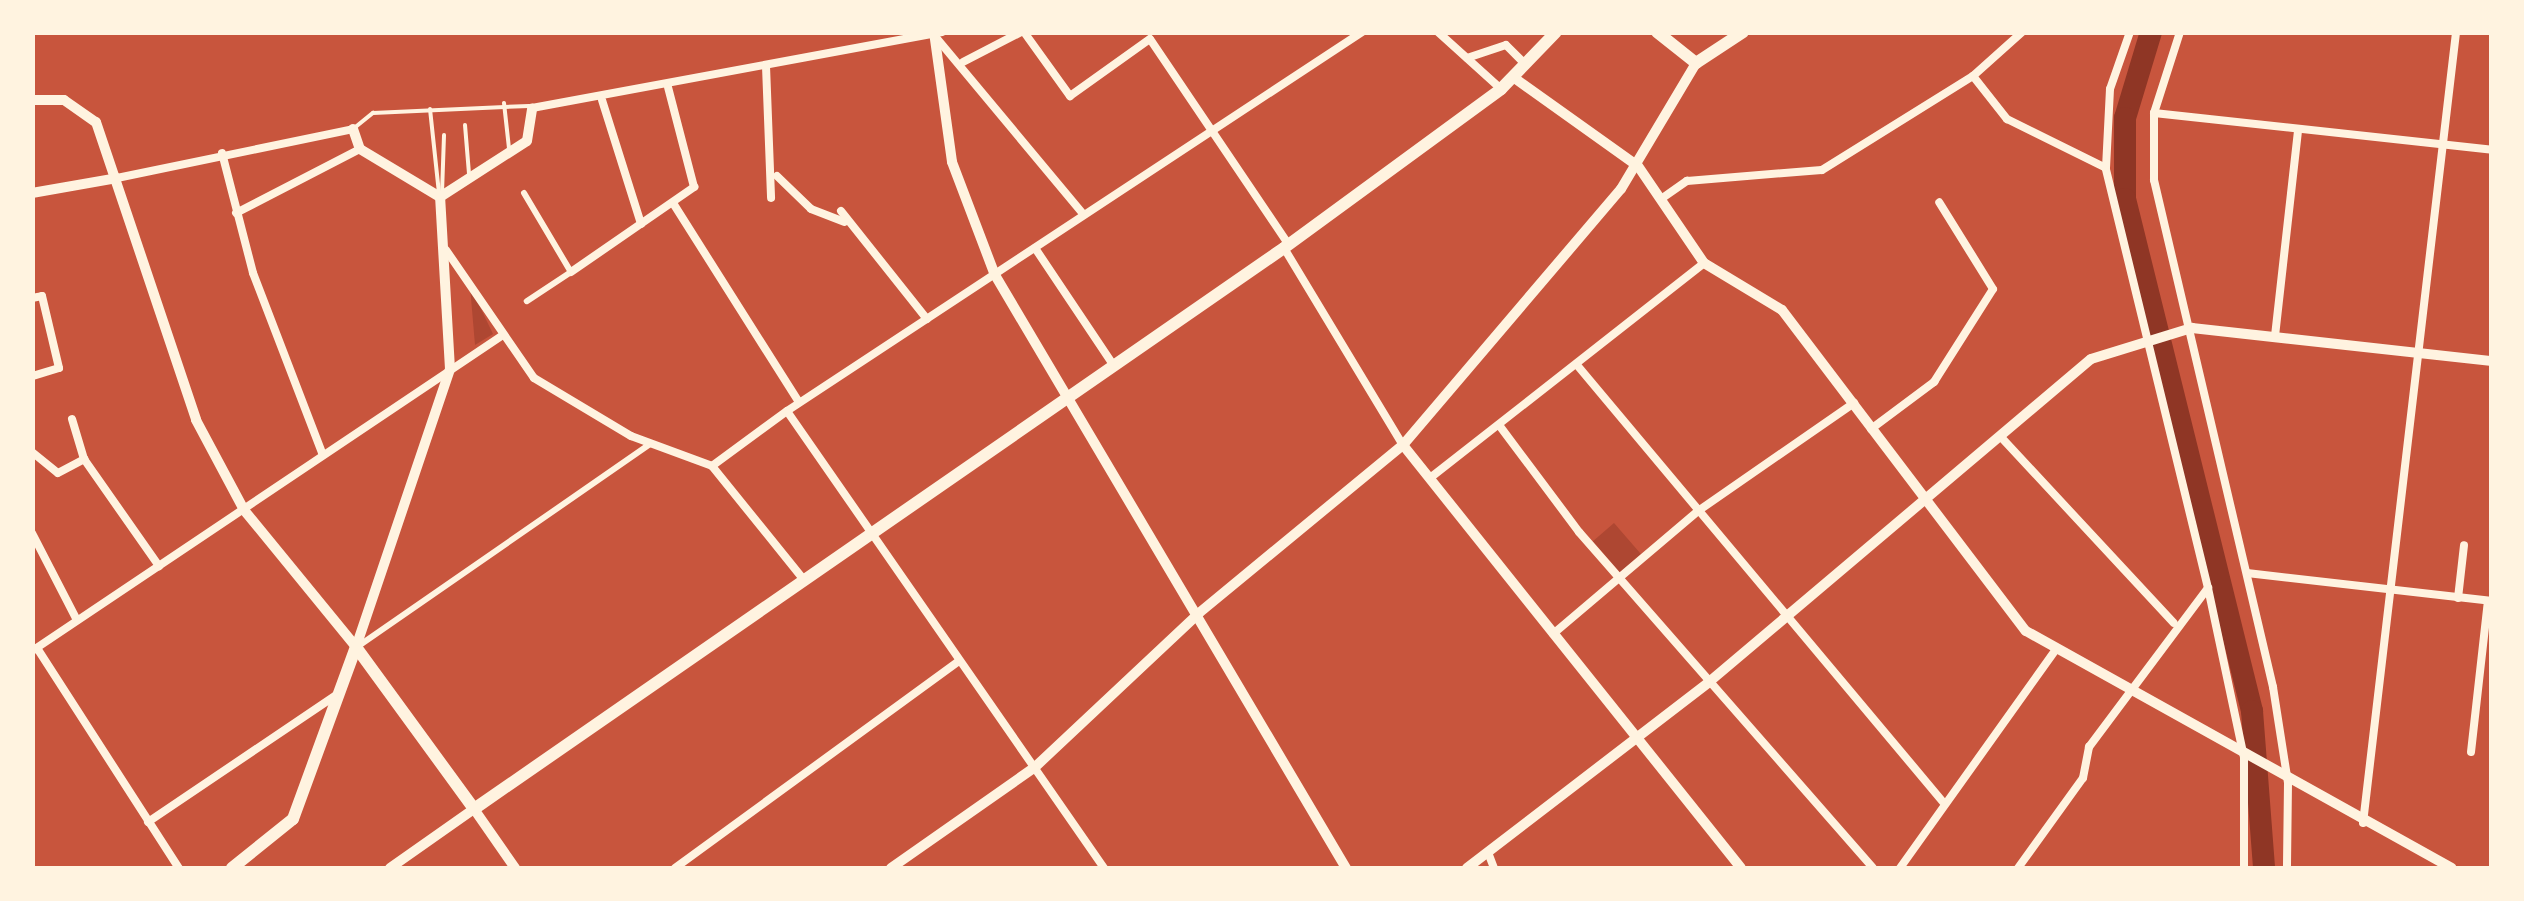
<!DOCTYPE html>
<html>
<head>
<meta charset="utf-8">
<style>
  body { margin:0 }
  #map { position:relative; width:2524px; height:901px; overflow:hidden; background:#c8553d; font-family:"Open Sans",sans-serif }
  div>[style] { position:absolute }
  .green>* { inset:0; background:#ae4732; transform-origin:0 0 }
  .river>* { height:22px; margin:-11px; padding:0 11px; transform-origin:11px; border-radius:11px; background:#8f3625 }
  .service>* { height:4px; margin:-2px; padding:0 2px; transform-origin:2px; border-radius:2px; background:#fff3e0 }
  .pedestrian>* { height:6px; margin:-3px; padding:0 3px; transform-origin:3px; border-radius:3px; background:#fff3e0 }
  .minor>* { height:8px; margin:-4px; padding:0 4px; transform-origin:4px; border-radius:4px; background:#fff3e0 }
  .tertiary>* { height:10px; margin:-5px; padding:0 5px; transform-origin:5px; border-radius:5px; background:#fff3e0 }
  .trunk>* { height:12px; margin:-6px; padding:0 6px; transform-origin:6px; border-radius:6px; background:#fff3e0 }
  span { translate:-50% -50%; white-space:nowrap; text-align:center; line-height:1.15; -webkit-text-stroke:8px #fff3e0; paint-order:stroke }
  .frame { position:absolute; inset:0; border:35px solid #fff3e0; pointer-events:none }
</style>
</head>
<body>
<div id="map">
  <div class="green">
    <i style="clip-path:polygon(470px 286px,493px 334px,475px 345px)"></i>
    <i style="left:1614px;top:523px;width:41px;height:28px;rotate:49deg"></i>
  </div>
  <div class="river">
    <i style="left:2151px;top:32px;width:90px;rotate:106.8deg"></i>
    <i style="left:2125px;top:118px;width:81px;rotate:90deg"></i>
    <i style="left:2125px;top:199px;width:528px;rotate:76.07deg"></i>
    <i style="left:2252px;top:711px;width:157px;rotate:85.6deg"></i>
  </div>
  <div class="service">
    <i style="left:504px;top:103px;width:45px;rotate:83.7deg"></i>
    <i style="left:430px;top:109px;width:84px;rotate:83.9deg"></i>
    <i style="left:465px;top:125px;width:49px;rotate:85.3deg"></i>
    <i style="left:353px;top:129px;width:26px;rotate:-39deg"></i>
    <i style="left:373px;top:113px;width:156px;rotate:-2.6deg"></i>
    <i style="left:442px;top:193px;width:58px;rotate:-88deg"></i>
  </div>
  <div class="pedestrian">
    <i style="left:524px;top:193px;width:92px;rotate:59.3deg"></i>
    <i style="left:571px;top:272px;width:53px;rotate:146.6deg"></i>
    <i style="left:357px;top:647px;width:356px;rotate:-34.7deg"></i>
  </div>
  <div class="minor">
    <i style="left:1024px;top:32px;width:79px;rotate:54.3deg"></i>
    <i style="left:1070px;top:96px;width:98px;rotate:-35.5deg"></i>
    <i style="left:1150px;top:39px;width:249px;rotate:56deg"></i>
    <i style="left:1438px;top:32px;width:85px;rotate:42.1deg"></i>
    <i style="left:2180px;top:32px;width:85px;rotate:107.8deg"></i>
    <i style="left:2154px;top:113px;width:67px;rotate:90deg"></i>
    <i style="left:2154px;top:180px;width:521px;rotate:76.79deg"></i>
    <i style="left:2273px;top:687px;width:97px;rotate:81.1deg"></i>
    <i style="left:2288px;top:783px;width:85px;rotate:90.7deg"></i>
    <i style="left:934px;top:35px;width:234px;rotate:50.2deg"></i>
    <i style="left:1467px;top:58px;width:41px;rotate:-18.4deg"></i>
    <i style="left:1506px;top:45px;width:27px;rotate:45deg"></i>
    <i style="left:963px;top:62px;width:65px;rotate:-27.3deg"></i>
    <i style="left:766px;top:66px;width:132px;rotate:87.8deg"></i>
    <i style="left:1973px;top:76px;width:55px;rotate:51.7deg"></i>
    <i style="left:2007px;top:119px;width:110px;rotate:26.3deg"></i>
    <i style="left:602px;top:100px;width:130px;rotate:72.5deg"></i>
    <i style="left:532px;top:108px;width:417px;rotate:-10.5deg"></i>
    <i style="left:2154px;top:113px;width:340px;rotate:6.2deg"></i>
    <i style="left:222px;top:153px;width:124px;rotate:75.5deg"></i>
    <i style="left:253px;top:273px;width:195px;rotate:69deg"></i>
    <i style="left:777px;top:176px;width:47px;rotate:44.1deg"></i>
    <i style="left:811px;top:209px;width:36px;rotate:21deg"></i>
    <i style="left:117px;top:178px;width:241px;rotate:-11.7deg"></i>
    <i style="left:1661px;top:199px;width:32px;rotate:-35deg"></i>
    <i style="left:1687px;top:181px;width:135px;rotate:-4.7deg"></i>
    <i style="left:1822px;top:170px;width:178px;rotate:-31.9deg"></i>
    <i style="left:1973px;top:76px;width:66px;rotate:-41.9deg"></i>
    <i style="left:673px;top:203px;width:236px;rotate:57.7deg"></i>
    <i style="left:841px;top:211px;width:138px;rotate:51.5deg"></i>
    <i style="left:236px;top:213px;width:140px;rotate:-27.3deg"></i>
    <i style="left:1035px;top:248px;width:142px;rotate:56.2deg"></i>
    <i style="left:1284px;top:248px;width:230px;rotate:58.9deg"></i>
    <i style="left:446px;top:250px;width:155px;rotate:55.5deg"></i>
    <i style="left:534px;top:378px;width:113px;rotate:30.9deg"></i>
    <i style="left:631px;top:436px;width:86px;rotate:20.3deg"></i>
    <i style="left:712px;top:466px;width:146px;rotate:51.1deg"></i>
    <i style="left:571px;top:272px;width:150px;rotate:-34.6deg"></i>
    <i style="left:694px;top:187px;width:103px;rotate:-104.6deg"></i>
    <i style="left:32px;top:298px;width:10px;rotate:-11deg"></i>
    <i style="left:42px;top:296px;width:74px;rotate:76.7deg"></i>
    <i style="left:59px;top:368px;width:28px;rotate:163deg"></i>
    <i style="left:2275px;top:336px;width:207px;rotate:-83.6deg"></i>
    <i style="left:1577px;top:365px;width:570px;rotate:50.05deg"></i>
    <i style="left:72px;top:419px;width:42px;rotate:73.3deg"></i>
    <i style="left:1499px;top:425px;width:134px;rotate:53.2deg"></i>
    <i style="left:1579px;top:532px;width:446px;rotate:48.8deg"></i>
    <i style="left:1871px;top:429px;width:79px;rotate:-36.7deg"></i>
    <i style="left:1934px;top:382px;width:110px;rotate:-57.6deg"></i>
    <i style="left:1993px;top:289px;width:102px;rotate:-121.8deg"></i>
    <i style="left:2000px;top:436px;width:255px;rotate:47.1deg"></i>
    <i style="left:32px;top:452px;width:33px;rotate:39deg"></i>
    <i style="left:58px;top:473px;width:30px;rotate:-28deg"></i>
    <i style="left:84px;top:459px;width:131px;rotate:55deg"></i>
    <i style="left:712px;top:466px;width:93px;rotate:-36.3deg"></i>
    <i style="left:1430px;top:478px;width:348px;rotate:-38.1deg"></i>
    <i style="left:32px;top:533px;width:98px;rotate:62.7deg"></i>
    <i style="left:2247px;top:573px;width:247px;rotate:6.5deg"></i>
    <i style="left:2208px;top:588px;width:174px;rotate:78deg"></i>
    <i style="left:2244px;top:758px;width:110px;rotate:90deg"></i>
    <i style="left:2458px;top:598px;width:53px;rotate:-83.5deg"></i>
    <i style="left:1553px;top:634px;width:190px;rotate:-40.3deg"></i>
    <i style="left:1698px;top:511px;width:190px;rotate:-34.7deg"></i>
    <i style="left:37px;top:648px;width:262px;rotate:57.2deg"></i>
    <i style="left:32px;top:651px;width:564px;rotate:-33.86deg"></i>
    <i style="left:2471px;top:752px;width:152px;rotate:-83.6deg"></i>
    <i style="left:148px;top:822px;width:230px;rotate:-34deg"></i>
    <i style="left:2363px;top:823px;width:796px;rotate:-83.29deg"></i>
    <i style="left:1489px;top:855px;width:14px;rotate:69deg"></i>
    <i style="left:675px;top:868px;width:351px;rotate:-36.1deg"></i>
    <i style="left:1104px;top:868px;width:556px;rotate:-124.75deg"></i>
    <i style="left:787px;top:411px;width:689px;rotate:-33.39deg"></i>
    <i style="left:1900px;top:868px;width:267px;rotate:-54.5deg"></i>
    <i style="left:2018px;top:868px;width:111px;rotate:-54.2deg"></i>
    <i style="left:2083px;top:778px;width:32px;rotate:-79deg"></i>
    <i style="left:2089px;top:747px;width:199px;rotate:-53.2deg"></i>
    <i style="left:2208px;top:588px;width:432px;rotate:-103.7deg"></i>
    <i style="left:2106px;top:168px;width:79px;rotate:-87.1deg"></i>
    <i style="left:2110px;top:89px;width:60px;rotate:-70.7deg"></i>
  </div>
  <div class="tertiary">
    <i style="left:934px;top:32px;width:131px;rotate:82.1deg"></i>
    <i style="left:952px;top:162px;width:121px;rotate:69.2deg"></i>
    <i style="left:995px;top:275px;width:689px;rotate:59.38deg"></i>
    <i style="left:1513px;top:77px;width:153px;rotate:35.5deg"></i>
    <i style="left:1638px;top:166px;width:117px;rotate:55.8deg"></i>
    <i style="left:1704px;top:263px;width:91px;rotate:31.1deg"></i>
    <i style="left:1782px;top:310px;width:403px;rotate:52.8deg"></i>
    <i style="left:2026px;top:631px;width:487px;rotate:29.1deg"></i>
    <i style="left:32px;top:100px;width:32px"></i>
    <i style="left:64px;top:100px;width:39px;rotate:35deg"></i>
    <i style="left:96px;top:122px;width:314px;rotate:71.4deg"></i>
    <i style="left:196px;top:420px;width:102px;rotate:61.9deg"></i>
    <i style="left:244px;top:510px;width:177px;rotate:50.7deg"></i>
    <i style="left:353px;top:129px;width:21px;rotate:71deg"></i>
    <i style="left:360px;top:149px;width:93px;rotate:31deg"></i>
    <i style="left:32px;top:193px;width:86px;rotate:-10deg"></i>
    <i style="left:440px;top:197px;width:103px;rotate:-32.8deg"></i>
    <i style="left:527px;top:141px;width:33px;rotate:-81deg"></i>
    <i style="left:1403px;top:445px;width:541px;rotate:51.37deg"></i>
    <i style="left:356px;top:647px;width:293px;rotate:-71.3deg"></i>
    <i style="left:450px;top:369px;width:172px;rotate:-93.3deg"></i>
    <i style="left:390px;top:868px;width:103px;rotate:-35.1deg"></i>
    <i style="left:474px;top:809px;width:72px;rotate:55.2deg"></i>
    <i style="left:891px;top:868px;width:174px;rotate:-35deg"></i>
    <i style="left:1034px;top:768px;width:226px;rotate:-43.2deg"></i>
    <i style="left:1199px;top:613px;width:264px;rotate:-39.5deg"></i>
    <i style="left:1403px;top:445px;width:336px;rotate:-49.6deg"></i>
    <i style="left:1621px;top:189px;width:147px;rotate:-59.2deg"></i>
    <i style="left:1467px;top:868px;width:305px;rotate:-37.5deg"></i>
    <i style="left:1709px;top:682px;width:500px;rotate:-40.22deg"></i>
    <i style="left:2091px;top:359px;width:106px;rotate:-17.1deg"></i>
    <i style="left:2192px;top:328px;width:302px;rotate:6.3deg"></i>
  </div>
  <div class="trunk">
    <i style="left:1657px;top:32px;width:50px;rotate:38.5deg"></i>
    <i style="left:1696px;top:63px;width:56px;rotate:-33.4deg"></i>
    <i style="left:356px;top:647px;width:200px;rotate:53.9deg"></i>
    <i style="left:474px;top:809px;width:985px;rotate:-34.71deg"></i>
    <i style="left:1284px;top:248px;width:269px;rotate:-36.2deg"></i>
    <i style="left:1501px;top:89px;width:79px;rotate:-46deg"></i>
    <i style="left:232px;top:868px;width:78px;rotate:-38.8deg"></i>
    <i style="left:293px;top:819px;width:183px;rotate:-69.9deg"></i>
  </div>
  <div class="frame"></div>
</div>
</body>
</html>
